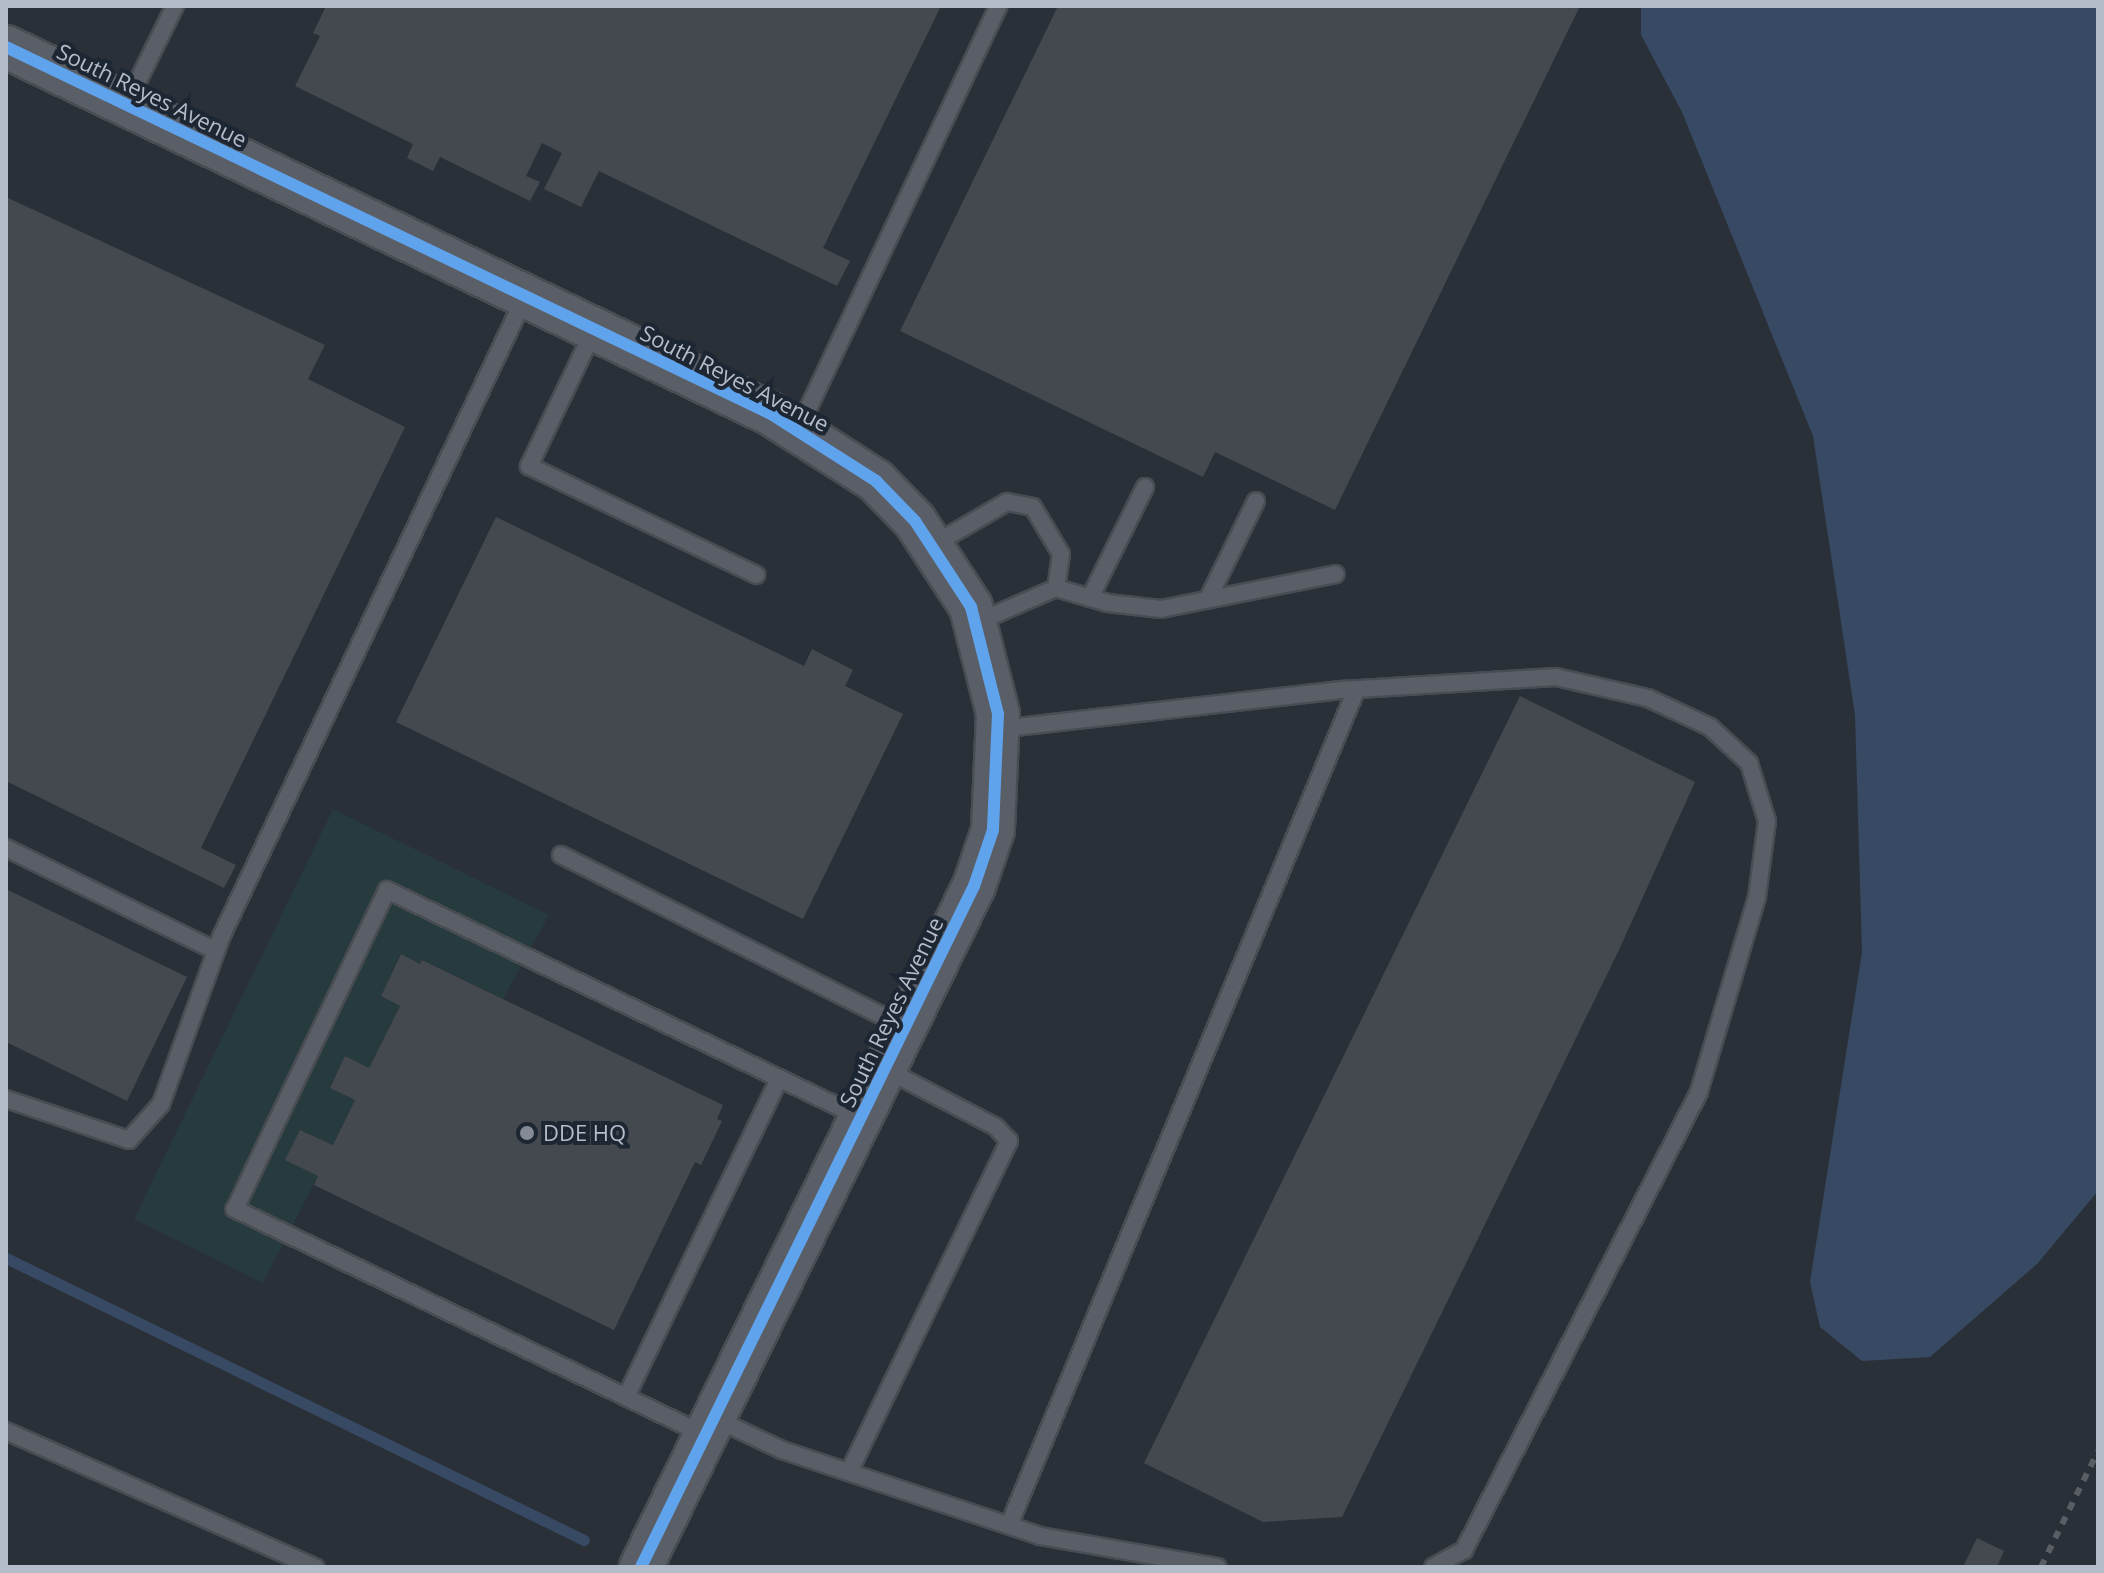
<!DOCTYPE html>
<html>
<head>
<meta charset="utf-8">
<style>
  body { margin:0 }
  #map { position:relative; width:2104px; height:1573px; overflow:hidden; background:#2a3038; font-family:"Open Sans",sans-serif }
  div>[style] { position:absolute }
  .green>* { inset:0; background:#273a3e }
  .water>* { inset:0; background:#384963 }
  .stream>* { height:11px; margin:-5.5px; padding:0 5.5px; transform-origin:5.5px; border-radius:5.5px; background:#384963 }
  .building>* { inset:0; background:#444950 }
  .roads { filter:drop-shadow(2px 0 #484c53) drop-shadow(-2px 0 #484c53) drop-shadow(0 2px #484c53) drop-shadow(0 -2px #484c53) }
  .service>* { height:16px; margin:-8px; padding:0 8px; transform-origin:8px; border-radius:8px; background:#5a5e66 }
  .tertiary>* { height:42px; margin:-21px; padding:0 21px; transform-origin:21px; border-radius:21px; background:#5a5e66 }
  .rail>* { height:6px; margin-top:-3px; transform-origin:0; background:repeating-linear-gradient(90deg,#595d64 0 8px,transparent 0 16px) }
  .cycleway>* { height:12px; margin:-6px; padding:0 6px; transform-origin:6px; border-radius:6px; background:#60a3ed }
  .dots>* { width:22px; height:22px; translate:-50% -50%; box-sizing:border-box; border:4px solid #1d2633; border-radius:50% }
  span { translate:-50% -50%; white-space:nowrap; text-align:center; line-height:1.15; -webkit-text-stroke:8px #1d2633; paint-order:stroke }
  .street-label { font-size:22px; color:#b4bcc9 }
  .poi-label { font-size:22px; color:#b4bcc9 }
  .left { translate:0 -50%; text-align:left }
  .frame { position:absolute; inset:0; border:8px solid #b4bcc9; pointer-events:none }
</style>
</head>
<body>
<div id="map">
  <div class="green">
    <i style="clip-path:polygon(333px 809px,549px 915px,503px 999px,423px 960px,420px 964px,400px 955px,381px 996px,400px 1006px,369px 1068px,345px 1057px,330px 1087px,355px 1100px,333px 1145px,300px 1130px,286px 1159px,318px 1176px,263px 1283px,134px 1219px)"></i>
  </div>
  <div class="water">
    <i style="clip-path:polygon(1641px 6px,2098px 6px,2098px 1191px,2037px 1264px,1930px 1357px,1862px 1361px,1820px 1327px,1810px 1282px,1862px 952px,1855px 715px,1813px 436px,1682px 112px,1641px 35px)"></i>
  </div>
  <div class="stream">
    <i style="left:6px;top:1258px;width:643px;rotate:26.01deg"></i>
  </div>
  <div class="building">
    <i style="clip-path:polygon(326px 6px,941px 6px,823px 248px,850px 261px,837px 286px,599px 171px,581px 207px,544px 189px,562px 153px,542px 143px,526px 176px,540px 182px,530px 201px,440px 157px,433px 171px,407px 158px,413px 144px,295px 86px,320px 36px,313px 33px)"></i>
    <i style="clip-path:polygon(1058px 6px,1580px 6px,1335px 510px,1215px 452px,1203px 477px,900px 331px)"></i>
    <i style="clip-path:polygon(6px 197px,325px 345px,308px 379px,405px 427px,201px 848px,236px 865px,224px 888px,6px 781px)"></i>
    <i style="clip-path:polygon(496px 517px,804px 666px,812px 649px,853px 670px,845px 686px,903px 714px,803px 919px,396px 722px)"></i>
    <i style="clip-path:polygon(1520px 696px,1695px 782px,1618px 952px,1342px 1517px,1263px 1522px,1144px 1463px)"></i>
    <i style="clip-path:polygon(6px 889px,187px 977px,127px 1101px,6px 1042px)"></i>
    <i style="clip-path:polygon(401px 954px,420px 964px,422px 960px,723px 1105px,717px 1119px,722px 1121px,701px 1165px,695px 1162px,614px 1330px,314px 1185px,318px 1176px,285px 1160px,300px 1130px,333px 1145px,355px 1100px,330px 1088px,345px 1056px,369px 1068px,400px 1006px,381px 996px)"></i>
    <i style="clip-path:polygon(1977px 1538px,2004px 1551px,1997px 1567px,1963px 1567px)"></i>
  </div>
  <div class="roads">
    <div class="service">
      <i style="left:127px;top:103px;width:108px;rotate:-63.7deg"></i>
      <i style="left:594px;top:330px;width:151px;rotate:115.5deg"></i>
      <i style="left:529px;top:466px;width:252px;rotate:25.6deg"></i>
      <i style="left:798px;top:430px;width:469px;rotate:-64.7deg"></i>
      <i style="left:933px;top:545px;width:86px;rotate:-30.2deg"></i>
      <i style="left:1007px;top:502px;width:26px;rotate:11deg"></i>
      <i style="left:1033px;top:507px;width:55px;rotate:59.2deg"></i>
      <i style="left:1061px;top:554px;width:34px;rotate:98deg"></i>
      <i style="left:1090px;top:598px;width:124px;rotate:-63.6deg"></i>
      <i style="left:1208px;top:599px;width:109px;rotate:-63.9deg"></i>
      <i style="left:978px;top:622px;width:85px;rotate:-23.6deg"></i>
      <i style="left:1056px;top:588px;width:54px;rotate:16.1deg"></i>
      <i style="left:1108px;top:603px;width:53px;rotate:6.5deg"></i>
      <i style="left:1161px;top:609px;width:178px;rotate:-11.3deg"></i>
      <i style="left:999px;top:729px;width:345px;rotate:-6.5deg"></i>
      <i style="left:1342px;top:690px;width:214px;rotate:-3.5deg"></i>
      <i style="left:1556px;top:677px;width:94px;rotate:12.9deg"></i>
      <i style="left:1648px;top:698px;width:68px;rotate:25.1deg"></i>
      <i style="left:1710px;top:727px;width:53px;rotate:42.7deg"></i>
      <i style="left:1749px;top:763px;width:61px;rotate:72.8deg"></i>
      <i style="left:1767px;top:821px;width:77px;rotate:97.5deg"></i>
      <i style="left:1757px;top:897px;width:203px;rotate:106.6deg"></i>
      <i style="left:1699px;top:1092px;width:515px;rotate:117.16deg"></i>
      <i style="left:1464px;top:1550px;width:35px;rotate:151deg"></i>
      <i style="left:6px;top:848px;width:234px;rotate:26.1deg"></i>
      <i style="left:561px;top:855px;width:384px;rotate:26.6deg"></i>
      <i style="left:6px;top:1099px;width:130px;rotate:18.4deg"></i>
      <i style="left:129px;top:1140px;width:48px;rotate:-48.4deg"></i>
      <i style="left:161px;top:1104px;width:177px;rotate:-70.2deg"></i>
      <i style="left:221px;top:937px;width:709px;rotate:-64.59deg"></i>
      <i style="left:626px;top:1397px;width:353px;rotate:-64.3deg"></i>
      <i style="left:716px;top:1419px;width:73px;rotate:25.2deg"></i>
      <i style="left:782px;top:1450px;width:272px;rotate:18.4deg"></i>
      <i style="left:1040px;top:1536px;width:180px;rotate:9.9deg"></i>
      <i style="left:6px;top:1431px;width:338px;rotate:23.8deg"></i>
      <i style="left:705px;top:1435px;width:522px;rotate:-154.32deg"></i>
      <i style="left:235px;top:1209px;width:353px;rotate:-64.5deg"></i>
      <i style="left:387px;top:890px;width:525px;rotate:25.64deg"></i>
      <i style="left:849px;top:1472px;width:368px;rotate:-64.2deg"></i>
      <i style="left:1009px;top:1141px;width:19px;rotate:-133deg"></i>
      <i style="left:996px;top:1127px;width:125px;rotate:-152.4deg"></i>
      <i style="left:1009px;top:1525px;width:904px;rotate:-67.43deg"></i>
    </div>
    <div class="tertiary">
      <i style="left:6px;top:47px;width:848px;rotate:25.63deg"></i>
      <i style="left:771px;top:414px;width:125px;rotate:32.5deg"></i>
      <i style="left:876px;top:481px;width:56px;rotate:45.7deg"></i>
      <i style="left:915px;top:521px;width:103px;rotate:56.9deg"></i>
      <i style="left:971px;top:607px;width:110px;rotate:75.8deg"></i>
      <i style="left:998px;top:714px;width:116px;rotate:92.5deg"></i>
      <i style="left:993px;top:830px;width:59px;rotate:108.7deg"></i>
      <i style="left:974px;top:886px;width:758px;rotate:116.06deg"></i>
    </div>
  </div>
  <div class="rail">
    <i style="left:2041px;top:1567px;width:129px;rotate:-63.8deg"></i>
  </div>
  <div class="cycleway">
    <i style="left:6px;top:47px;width:848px;rotate:25.63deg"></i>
    <i style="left:771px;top:414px;width:125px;rotate:32.5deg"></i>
    <i style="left:876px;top:481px;width:56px;rotate:45.7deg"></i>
    <i style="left:915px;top:521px;width:103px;rotate:56.9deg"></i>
    <i style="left:971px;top:607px;width:110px;rotate:75.8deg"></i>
    <i style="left:998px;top:714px;width:116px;rotate:92.5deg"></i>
    <i style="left:993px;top:830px;width:59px;rotate:108.7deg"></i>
    <i style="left:974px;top:886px;width:758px;rotate:116.06deg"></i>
  </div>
  <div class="dots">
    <i style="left:527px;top:1133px;background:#848b96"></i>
  </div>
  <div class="street-label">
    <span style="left:152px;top:95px;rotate:26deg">South Reyes Avenue</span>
    <span style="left:735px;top:378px;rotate:27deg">South Reyes Avenue</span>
    <span style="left:891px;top:1012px;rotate:-64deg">South Reyes Avenue</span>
  </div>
  <div class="poi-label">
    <span class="left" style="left:543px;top:1133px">DDE HQ</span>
  </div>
  <div class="frame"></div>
</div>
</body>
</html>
